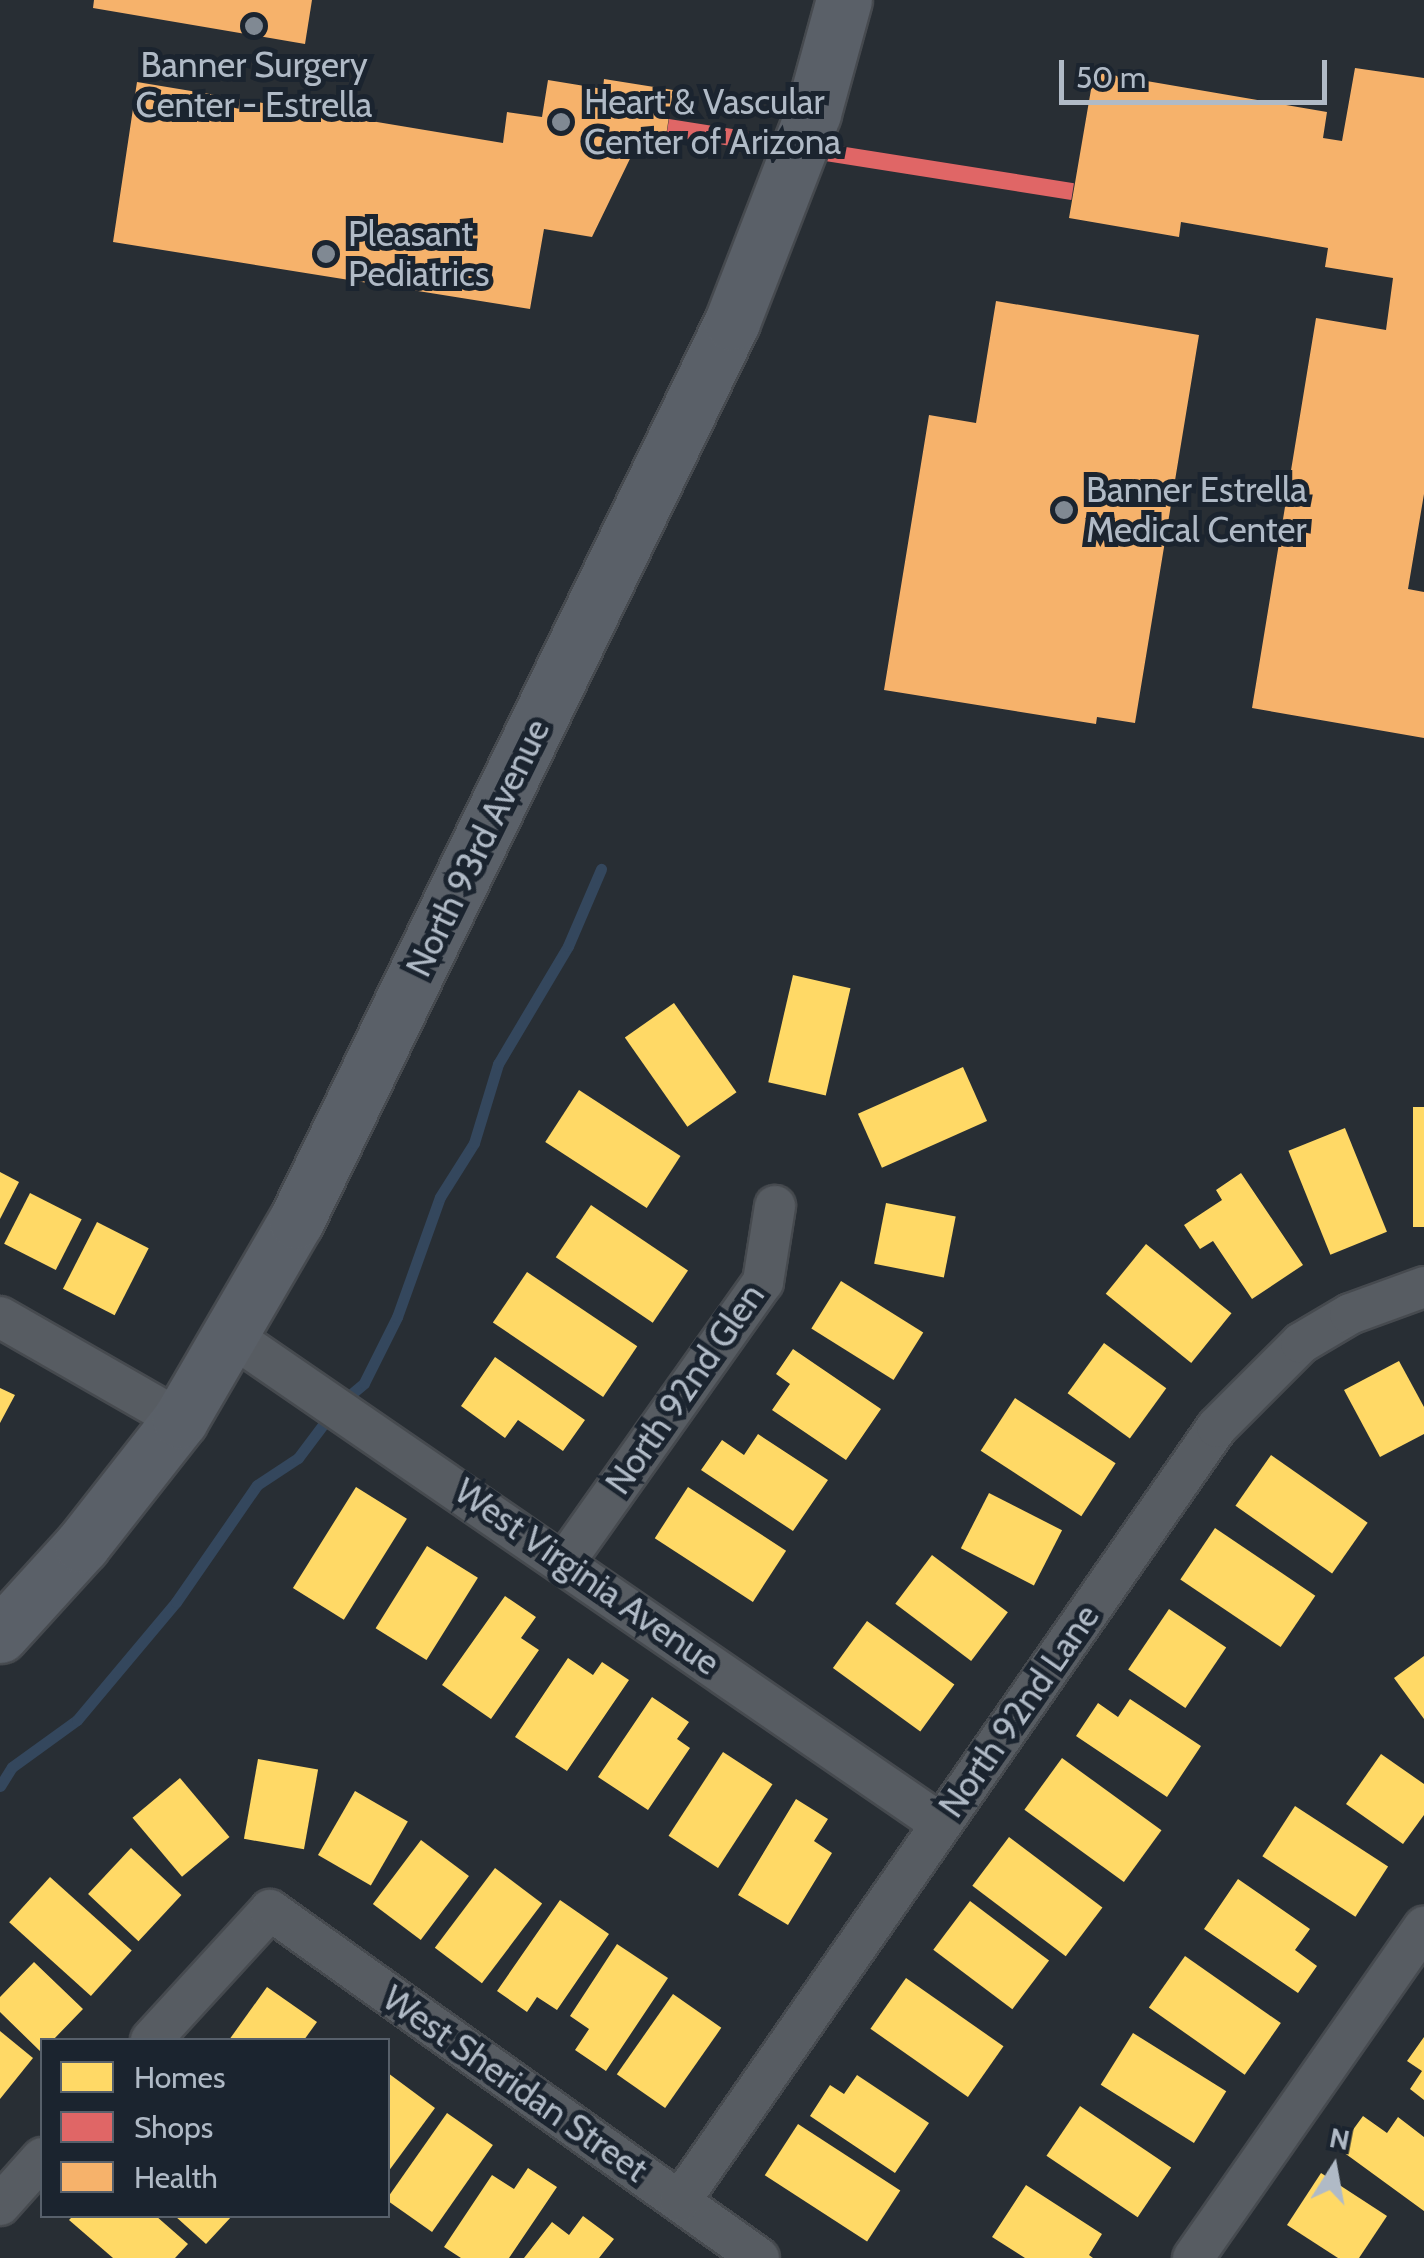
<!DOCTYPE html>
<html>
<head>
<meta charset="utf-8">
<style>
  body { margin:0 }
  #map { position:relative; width:1424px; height:2258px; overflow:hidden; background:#282e34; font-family:Cabin,sans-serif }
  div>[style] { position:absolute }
  .homes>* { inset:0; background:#ffd966; transform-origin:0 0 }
  .shops>* { inset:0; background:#e06666; transform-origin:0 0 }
  .health>* { inset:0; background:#f6b26b }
  .stream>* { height:11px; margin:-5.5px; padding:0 5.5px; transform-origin:5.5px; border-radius:5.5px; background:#34475d }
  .roads { filter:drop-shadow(2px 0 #464a4f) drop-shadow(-2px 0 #464a4f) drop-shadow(0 2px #464a4f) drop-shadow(0 -2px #464a4f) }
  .street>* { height:40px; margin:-20px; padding:0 20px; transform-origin:20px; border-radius:20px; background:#575c62 }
  .secondary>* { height:55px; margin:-27.5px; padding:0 27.5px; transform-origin:27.5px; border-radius:27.5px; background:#5a6068 }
  .dots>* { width:28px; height:28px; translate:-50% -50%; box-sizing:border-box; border:5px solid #1b242f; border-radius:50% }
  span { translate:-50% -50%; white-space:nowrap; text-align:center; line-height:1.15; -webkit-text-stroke:10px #1b242f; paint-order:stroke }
  .poi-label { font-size:35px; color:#b0bac6 }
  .left { translate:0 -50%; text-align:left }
  .street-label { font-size:35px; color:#b0bac6 }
  .legend { position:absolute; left:40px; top:2038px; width:350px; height:180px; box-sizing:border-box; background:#1b242f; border:2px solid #57606b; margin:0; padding:12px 18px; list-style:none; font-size:30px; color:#b0bac6 }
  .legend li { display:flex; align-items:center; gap:20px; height:50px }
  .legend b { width:50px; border:2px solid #57606b }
  .north { position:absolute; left:1284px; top:2118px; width:100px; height:100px; -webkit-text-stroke:8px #1b242f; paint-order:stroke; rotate:11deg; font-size:28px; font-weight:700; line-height:40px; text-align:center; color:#b0bac6 }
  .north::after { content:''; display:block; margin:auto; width:35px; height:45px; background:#b0bac6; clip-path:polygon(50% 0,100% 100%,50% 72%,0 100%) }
  .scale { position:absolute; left:1059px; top:60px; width:268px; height:45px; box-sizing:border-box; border:5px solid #b0bac6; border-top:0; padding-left:12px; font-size:30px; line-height:35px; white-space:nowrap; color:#b0bac6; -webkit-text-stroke:8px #1b242f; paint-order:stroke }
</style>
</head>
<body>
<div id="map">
  <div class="homes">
    <i style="left:793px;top:975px;width:59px;height:110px;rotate:13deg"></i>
    <i style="left:674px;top:1003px;width:109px;height:60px;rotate:55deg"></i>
    <i style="left:963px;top:1067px;width:59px;height:115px;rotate:66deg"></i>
    <i style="left:579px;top:1090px;width:121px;height:62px;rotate:33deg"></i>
    <i style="left:1413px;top:1107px;width:11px;height:120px"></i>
    <i style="left:1345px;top:1128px;width:112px;height:61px;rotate:68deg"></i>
    <i style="clip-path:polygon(0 1172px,19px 1182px,0 1219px)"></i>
    <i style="clip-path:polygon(1241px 1173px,1303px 1265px,1252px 1299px,1213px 1241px,1200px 1249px,1184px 1225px,1222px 1200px,1216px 1190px)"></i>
    <i style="left:30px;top:1193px;width:58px;height:57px;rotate:27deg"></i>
    <i style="left:886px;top:1203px;width:71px;height:62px;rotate:11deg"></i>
    <i style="left:591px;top:1205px;width:117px;height:63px;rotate:34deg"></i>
    <i style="left:97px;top:1222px;width:58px;height:75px;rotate:27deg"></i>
    <i style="left:1146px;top:1244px;width:110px;height:64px;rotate:39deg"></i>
    <i style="left:527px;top:1272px;width:133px;height:61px;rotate:34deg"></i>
    <i style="left:841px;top:1281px;width:97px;height:56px;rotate:32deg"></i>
    <i style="left:1104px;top:1343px;width:77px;height:62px;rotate:36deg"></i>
    <i style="clip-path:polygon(793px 1349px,881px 1409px,846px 1460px,772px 1410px,790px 1384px,776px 1374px)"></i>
    <i style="clip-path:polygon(495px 1357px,585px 1420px,563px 1451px,518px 1420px,505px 1438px,461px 1406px)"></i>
    <i style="clip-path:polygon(1399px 1361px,1424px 1407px,1424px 1434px,1380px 1457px,1344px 1390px)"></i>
    <i style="clip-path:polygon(0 1388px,15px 1395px,0 1423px)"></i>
    <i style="left:1015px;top:1398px;width:120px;height:63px;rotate:33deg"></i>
    <i style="clip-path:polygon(758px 1434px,828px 1480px,793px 1531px,701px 1470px,722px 1440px,744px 1455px)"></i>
    <i style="left:1271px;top:1455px;width:118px;height:62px;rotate:35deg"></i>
    <i style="left:356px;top:1487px;width:60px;height:119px;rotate:32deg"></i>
    <i style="left:688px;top:1487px;width:117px;height:61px;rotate:33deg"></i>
    <i style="left:989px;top:1493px;width:82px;height:62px;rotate:27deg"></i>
    <i style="left:1215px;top:1528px;width:121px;height:62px;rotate:34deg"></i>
    <i style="left:427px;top:1546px;width:60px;height:97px;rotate:32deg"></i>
    <i style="left:932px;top:1555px;width:95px;height:61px;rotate:37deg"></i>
    <i style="clip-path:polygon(505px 1596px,536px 1617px,521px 1638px,539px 1650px,491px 1719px,442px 1685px)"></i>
    <i style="left:1169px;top:1609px;width:69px;height:73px;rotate:34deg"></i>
    <i style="left:867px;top:1621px;width:108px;height:58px;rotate:36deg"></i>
    <i style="clip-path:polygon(1424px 1656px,1424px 1719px,1394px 1678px)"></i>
    <i style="clip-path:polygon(568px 1658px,593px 1675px,602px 1662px,629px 1680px,567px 1771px,515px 1737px)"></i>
    <i style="clip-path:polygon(652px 1697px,689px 1722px,677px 1739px,690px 1748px,648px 1810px,598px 1777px)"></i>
    <i style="clip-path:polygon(1130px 1699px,1201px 1746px,1167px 1797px,1076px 1736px,1098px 1703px,1118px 1717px)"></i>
    <i style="left:723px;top:1752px;width:59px;height:100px;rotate:33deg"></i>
    <i style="clip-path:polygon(1381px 1754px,1424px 1784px,1424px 1815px,1403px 1844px,1346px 1804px)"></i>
    <i style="left:1062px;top:1758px;width:123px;height:64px;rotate:36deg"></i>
    <i style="left:258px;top:1759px;width:61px;height:81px;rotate:10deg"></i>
    <i style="left:180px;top:1778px;width:77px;height:62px;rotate:50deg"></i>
    <i style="left:355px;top:1791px;width:61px;height:74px;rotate:30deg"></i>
    <i style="clip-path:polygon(796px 1799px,828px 1819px,814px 1841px,832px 1853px,788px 1925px,738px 1895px)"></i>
    <i style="left:1295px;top:1806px;width:111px;height:60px;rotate:33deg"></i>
    <i style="left:1009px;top:1837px;width:117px;height:61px;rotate:37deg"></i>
    <i style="left:421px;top:1840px;width:60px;height:80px;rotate:37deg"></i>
    <i style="left:131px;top:1848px;width:69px;height:63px;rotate:43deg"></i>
    <i style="left:495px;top:1868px;width:59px;height:100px;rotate:37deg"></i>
    <i style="left:50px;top:1877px;width:110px;height:61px;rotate:42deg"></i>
    <i style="clip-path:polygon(1238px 1879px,1310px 1929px,1295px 1950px,1317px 1966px,1298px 1993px,1204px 1929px)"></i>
    <i style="clip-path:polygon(560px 1900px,609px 1934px,557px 2010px,537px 1997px,527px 2012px,497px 1991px)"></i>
    <i style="left:970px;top:1901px;width:99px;height:61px;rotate:37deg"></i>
    <i style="clip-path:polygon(617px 1944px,668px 1978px,606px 2071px,575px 2050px,589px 2029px,570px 2016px)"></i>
    <i style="left:1185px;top:1956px;width:117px;height:63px;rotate:35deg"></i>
    <i style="clip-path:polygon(34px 1962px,83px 2009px,53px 2040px,42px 2040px,42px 2053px,0 2012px,0 1997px)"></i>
    <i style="left:906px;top:1978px;width:119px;height:62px;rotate:35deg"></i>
    <i style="clip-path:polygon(267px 1987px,317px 2022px,304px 2040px,229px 2040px)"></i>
    <i style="left:673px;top:1994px;width:59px;height:98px;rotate:35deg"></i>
    <i style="clip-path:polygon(0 2031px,33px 2058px,0 2099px)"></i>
    <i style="left:1133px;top:2033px;width:110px;height:61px;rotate:32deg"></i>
    <i style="clip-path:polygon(1424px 2037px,1424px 2100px,1410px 2089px,1422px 2071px,1407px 2061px)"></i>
    <i style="clip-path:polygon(388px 2073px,435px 2108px,388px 2172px)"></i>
    <i style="clip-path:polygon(857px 2075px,929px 2123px,895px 2173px,810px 2116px,830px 2085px,844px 2094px)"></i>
    <i style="left:1080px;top:2106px;width:110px;height:60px;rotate:34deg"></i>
    <i style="left:447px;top:2113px;width:56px;height:106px;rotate:35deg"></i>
    <i style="clip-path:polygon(1363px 2116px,1387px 2133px,1398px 2117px,1424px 2137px,1424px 2211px,1339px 2149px)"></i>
    <i style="left:798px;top:2124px;width:122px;height:61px;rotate:33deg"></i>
    <i style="clip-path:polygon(528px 2168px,557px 2187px,509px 2258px,461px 2258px,444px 2247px,492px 2175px,514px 2189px)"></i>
    <i style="clip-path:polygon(1321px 2173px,1387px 2216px,1359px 2258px,1338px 2258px,1287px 2225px)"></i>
    <i style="clip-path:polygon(1026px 2185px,1102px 2234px,1089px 2255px,1093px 2258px,1025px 2258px,992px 2237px)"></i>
    <i style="clip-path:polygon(73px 2216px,156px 2216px,188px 2244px,175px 2258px,113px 2258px,69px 2220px)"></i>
    <i style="clip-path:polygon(175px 2216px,232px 2216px,206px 2244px)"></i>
    <i style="clip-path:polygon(583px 2216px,614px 2239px,599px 2258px,524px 2258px,552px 2222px,569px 2235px)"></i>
  </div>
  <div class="shops">
    <i style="left:669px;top:119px;width:410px;height:17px;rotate:9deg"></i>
  </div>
  <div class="health">
    <i style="clip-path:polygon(94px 0,312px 0,305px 44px,93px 8px)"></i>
    <i style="clip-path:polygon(1355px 68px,1424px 78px,1424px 494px,1408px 589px,1424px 592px,1424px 738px,1252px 708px,1316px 318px,1386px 330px,1393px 278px,1325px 267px,1328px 248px,1181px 222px,1179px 237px,1069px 218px,1094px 72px,1327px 112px,1323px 138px,1342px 141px)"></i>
    <i style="clip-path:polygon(604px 79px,673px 90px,666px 136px,643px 132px,592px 237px,544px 229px,530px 309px,113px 242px,137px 82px,503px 143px,507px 112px,542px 117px,548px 80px,603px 89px)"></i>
    <i style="clip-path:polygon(996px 301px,1199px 335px,1135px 723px,1097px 717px,1096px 724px,884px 690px,929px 415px,976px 423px)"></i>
  </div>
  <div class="stream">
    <i style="left:0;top:1786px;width:22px;rotate:-58deg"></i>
    <i style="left:12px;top:1767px;width:80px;rotate:-35.9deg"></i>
    <i style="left:77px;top:1720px;width:154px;rotate:-50deg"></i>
    <i style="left:176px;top:1602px;width:142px;rotate:-55.3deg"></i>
    <i style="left:257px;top:1485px;width:49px;rotate:-33.4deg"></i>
    <i style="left:298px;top:1458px;width:65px;rotate:-53.1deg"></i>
    <i style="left:337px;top:1406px;width:35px;rotate:-40deg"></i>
    <i style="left:364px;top:1383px;width:74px;rotate:-63.4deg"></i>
    <i style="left:397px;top:1317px;width:127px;rotate:-70.3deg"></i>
    <i style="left:440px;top:1197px;width:64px;rotate:-57.8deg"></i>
    <i style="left:474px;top:1143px;width:83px;rotate:-73.1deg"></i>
    <i style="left:498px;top:1064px;width:137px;rotate:-59.3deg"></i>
    <i style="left:568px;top:946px;width:84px;rotate:-66.8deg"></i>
  </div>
  <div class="roads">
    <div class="street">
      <i style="left:0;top:1317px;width:207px;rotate:29.8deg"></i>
      <i style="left:230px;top:1335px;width:863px;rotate:34.52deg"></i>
      <i style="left:566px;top:1560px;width:341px;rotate:-54.7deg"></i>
      <i style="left:763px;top:1282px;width:77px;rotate:-81deg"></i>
      <i style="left:151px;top:2040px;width:176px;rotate:-47.5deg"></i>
      <i style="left:270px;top:1910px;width:600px;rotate:35.44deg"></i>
      <i style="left:680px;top:2201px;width:942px;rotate:-55.25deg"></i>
      <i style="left:1217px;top:1427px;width:119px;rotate:-45deg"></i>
      <i style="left:1301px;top:1343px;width:57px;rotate:-30.6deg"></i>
      <i style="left:1350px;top:1314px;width:79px;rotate:-20deg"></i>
      <i style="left:0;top:2205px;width:63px;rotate:-48.2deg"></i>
      <i style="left:1193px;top:2258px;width:404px;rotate:-55.1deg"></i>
    </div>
    <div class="secondary">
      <i style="left:0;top:1635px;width:122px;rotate:-47.7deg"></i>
      <i style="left:82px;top:1545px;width:159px;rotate:-51.9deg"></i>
      <i style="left:180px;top:1420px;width:230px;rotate:-59.8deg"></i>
      <i style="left:296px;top:1221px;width:999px;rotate:-64.13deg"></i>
      <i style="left:732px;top:322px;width:224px;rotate:-68.8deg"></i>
      <i style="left:813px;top:113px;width:117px;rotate:-74.7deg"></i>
    </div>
  </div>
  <div class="dots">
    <i style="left:254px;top:26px;background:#808993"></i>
    <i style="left:561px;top:122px;background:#808993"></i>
    <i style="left:326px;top:254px;background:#808993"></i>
    <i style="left:1064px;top:510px;background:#808993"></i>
  </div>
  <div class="poi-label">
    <span style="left:254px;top:85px">Banner Surgery<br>Center - Estrella</span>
    <span class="left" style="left:584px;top:122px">Heart &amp; Vascular<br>Center of Arizona</span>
    <span class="left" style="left:348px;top:254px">Pleasant<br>Pediatrics</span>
    <span class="left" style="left:1086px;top:510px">Banner Estrella<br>Medical Center</span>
  </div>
  <div class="street-label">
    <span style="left:478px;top:848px;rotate:-64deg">North 93rd Avenue</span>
    <span style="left:685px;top:1389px;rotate:-55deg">North 92nd Glen</span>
    <span style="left:587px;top:1577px;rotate:35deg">West Virginia Avenue</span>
    <span style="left:1019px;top:1711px;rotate:-55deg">North 92nd Lane</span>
    <span style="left:515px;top:2084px;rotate:35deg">West Sheridan Street</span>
  </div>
  <ul class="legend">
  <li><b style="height:28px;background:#ffd966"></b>Homes</li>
  <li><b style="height:28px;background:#e06666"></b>Shops</li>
  <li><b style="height:28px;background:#f6b26b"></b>Health</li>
  </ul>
  <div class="north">N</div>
  <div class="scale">50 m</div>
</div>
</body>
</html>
